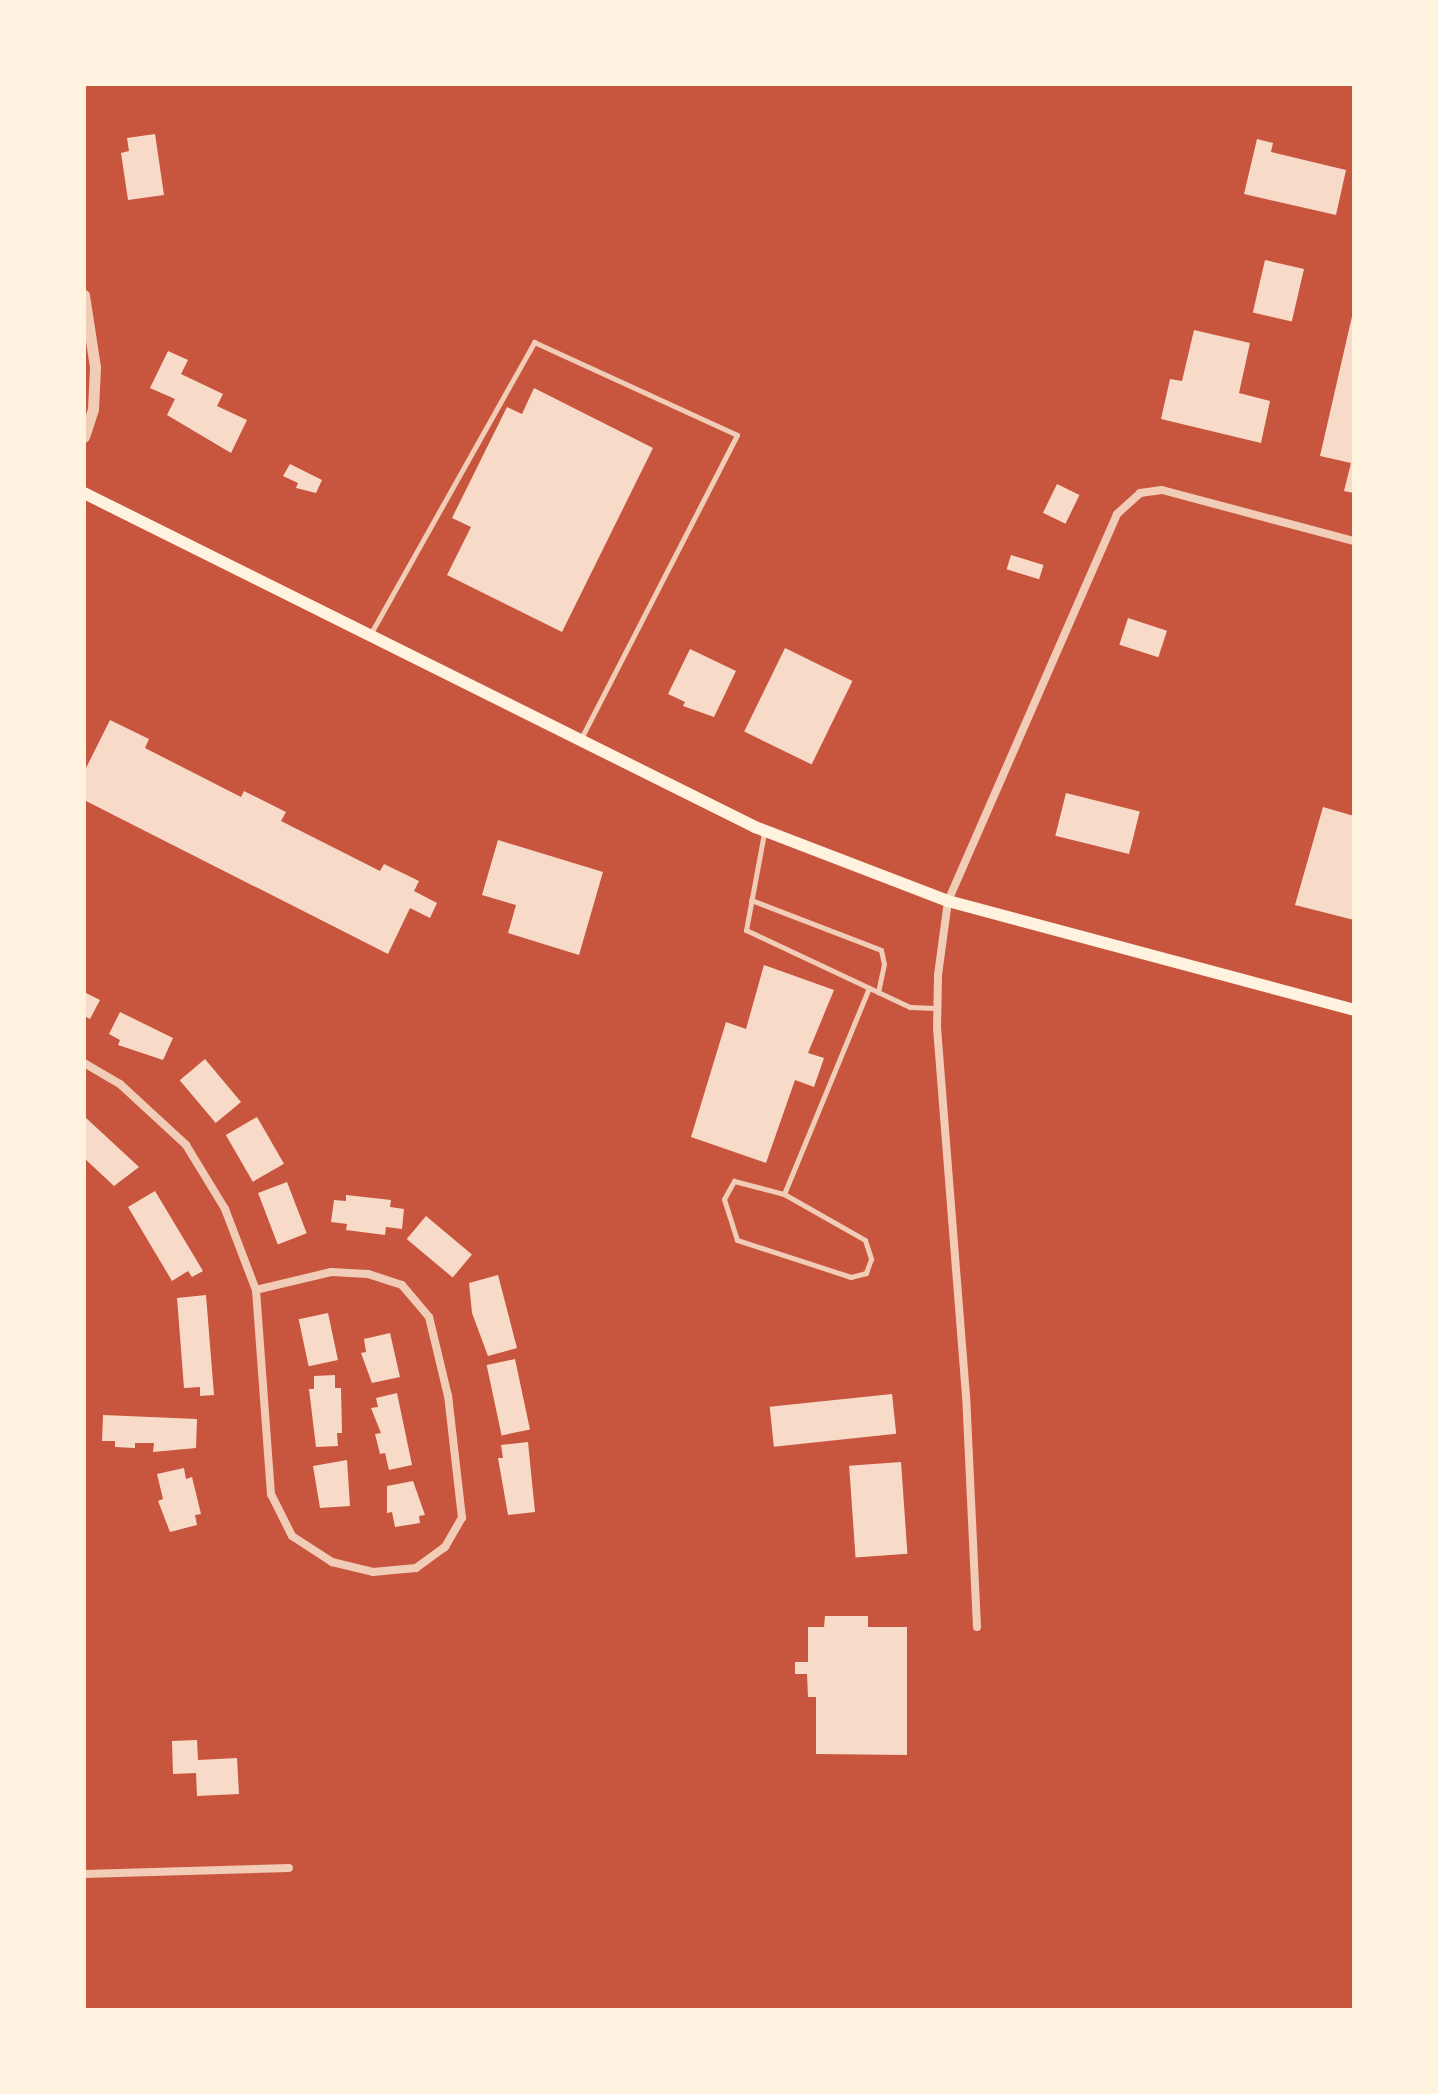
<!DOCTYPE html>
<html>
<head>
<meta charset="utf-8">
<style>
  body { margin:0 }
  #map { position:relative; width:1438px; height:2094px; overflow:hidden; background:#c8553d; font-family:Rubik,sans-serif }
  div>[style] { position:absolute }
  .building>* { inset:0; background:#f7dbc8; transform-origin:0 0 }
  .service>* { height:5px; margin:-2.5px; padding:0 2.5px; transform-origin:2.5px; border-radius:2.5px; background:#f1ccb7 }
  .minor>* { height:8px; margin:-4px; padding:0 4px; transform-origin:4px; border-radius:4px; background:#f1ccb7 }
  .tertiary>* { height:11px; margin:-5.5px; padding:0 5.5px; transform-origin:5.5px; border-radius:5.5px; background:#f1ccb7 }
  .secondary>* { height:12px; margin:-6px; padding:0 6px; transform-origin:6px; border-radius:6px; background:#fff3e0 }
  span { translate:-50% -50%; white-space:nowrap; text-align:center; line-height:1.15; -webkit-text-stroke:6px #fff3e0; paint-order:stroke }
  .frame { position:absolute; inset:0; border:86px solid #fff3e0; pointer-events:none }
</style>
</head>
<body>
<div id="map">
  <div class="building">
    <i style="clip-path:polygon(155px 134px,164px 195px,128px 200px,121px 153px,129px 151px,127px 138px)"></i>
    <i style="clip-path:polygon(1257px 139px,1273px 143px,1271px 152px,1346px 170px,1336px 215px,1244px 194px)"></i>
    <i style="left:1265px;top:260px;width:40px;height:54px;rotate:13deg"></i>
    <i style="clip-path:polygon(1353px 312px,1354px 312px,1354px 493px,1344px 491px,1351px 463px,1320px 456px)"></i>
    <i style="clip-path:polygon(1194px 330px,1250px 343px,1239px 393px,1270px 401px,1261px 443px,1161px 419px,1170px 379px,1182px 381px)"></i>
    <i style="clip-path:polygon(168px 351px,188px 360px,181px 374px,223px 394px,217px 406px,247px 420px,231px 453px,167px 415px,175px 399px,150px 388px)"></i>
    <i style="clip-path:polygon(534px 388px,653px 448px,562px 632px,447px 575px,471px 527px,452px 518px,507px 407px,522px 414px)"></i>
    <i style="clip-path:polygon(290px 464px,322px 480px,316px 493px,296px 488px,298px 483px,283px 476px)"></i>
    <i style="left:1057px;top:484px;width:25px;height:32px;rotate:26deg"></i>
    <i style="left:1011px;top:555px;width:34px;height:15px;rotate:17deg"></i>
    <i style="left:1128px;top:618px;width:41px;height:28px;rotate:18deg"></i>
    <i style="left:785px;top:648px;width:75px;height:93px;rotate:26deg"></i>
    <i style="clip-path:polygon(690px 649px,736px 671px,714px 717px,683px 706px,685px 702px,668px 694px)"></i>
    <i style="clip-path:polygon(110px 720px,149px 739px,145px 748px,241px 797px,244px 791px,286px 812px,281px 821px,380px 871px,384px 864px,419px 881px,414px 891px,437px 903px,430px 918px,410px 908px,388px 954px,84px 800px,84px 772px)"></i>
    <i style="left:1066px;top:793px;width:76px;height:44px;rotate:14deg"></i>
    <i style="clip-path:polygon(1323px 807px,1354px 816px,1354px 920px,1295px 905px)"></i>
    <i style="clip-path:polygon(498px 840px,603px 872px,579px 955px,508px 933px,516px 905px,482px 895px)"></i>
    <i style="clip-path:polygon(764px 965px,834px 990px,808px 1053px,824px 1058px,814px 1087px,795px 1080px,766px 1163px,691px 1137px,726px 1022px,746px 1029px)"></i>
    <i style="clip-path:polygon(84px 992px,100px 1000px,90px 1019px,84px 1016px)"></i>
    <i style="clip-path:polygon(120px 1012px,173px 1038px,163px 1060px,118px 1045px,120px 1040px,109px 1034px)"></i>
    <i style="left:205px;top:1059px;width:56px;height:33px;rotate:50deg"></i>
    <i style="clip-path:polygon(85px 1117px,139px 1167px,114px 1186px,84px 1158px)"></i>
    <i style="left:257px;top:1117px;width:54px;height:36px;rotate:60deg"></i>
    <i style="left:287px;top:1182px;width:55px;height:31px;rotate:69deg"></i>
    <i style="clip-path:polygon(155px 1191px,203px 1271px,192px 1277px,188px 1271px,172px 1281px,128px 1207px)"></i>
    <i style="clip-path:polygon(346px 1195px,391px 1200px,390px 1207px,404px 1209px,402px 1229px,386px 1227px,385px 1235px,346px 1230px,347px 1224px,331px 1222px,334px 1200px,346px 1201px)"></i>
    <i style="left:426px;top:1216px;width:60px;height:30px;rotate:40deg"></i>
    <i style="clip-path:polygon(498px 1275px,517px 1348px,488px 1356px,472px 1313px,469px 1283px)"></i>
    <i style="clip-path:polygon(206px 1295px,214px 1395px,200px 1396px,200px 1387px,184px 1388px,177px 1298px)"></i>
    <i style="left:328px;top:1313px;width:48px;height:30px;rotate:78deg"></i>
    <i style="clip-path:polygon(390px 1333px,400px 1377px,372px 1383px,361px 1353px,366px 1352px,364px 1339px)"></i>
    <i style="left:515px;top:1359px;width:72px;height:29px;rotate:78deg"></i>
    <i style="clip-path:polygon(335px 1375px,335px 1388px,341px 1388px,342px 1433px,337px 1433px,338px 1446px,316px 1447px,309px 1389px,314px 1389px,314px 1376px)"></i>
    <i style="clip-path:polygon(397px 1393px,412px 1465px,389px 1470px,385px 1453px,380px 1454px,375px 1434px,381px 1433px,371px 1408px,378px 1407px,376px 1398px)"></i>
    <i style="left:892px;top:1394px;width:40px;height:123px;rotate:84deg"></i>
    <i style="clip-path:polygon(103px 1415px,197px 1419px,196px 1448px,153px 1452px,154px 1443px,135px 1443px,135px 1448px,115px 1447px,115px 1441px,102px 1441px)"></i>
    <i style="clip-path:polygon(528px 1442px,535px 1512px,508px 1515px,498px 1458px,503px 1458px,501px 1445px)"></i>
    <i style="clip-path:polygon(347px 1460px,350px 1506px,320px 1508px,313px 1466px)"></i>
    <i style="left:901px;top:1462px;width:92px;height:52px;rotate:86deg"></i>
    <i style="clip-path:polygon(184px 1468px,186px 1479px,192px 1477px,201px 1514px,195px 1515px,197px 1525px,170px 1532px,158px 1501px,163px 1499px,157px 1474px)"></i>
    <i style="clip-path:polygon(413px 1481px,425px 1515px,419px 1516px,420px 1523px,395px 1527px,392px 1512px,387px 1513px,387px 1486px)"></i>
    <i style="clip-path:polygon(825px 1616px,868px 1616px,868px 1627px,907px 1627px,907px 1755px,816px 1754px,816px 1697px,808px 1697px,807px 1674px,795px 1674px,795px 1662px,808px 1662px,808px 1627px,824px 1627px)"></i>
    <i style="clip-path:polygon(197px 1740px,198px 1760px,237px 1758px,239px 1794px,197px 1796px,196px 1773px,173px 1774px,172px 1741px)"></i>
  </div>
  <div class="service">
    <i style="left:371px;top:633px;width:334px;rotate:-60.7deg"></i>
    <i style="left:534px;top:342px;width:223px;rotate:24.6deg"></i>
    <i style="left:737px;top:435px;width:342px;rotate:117.2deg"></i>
    <i style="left:764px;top:833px;width:99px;rotate:100.5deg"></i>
    <i style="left:746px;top:930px;width:181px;rotate:25.2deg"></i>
    <i style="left:910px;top:1007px;width:26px;rotate:2deg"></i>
    <i style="left:751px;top:900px;width:139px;rotate:21deg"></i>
    <i style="left:881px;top:950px;width:14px;rotate:78deg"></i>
    <i style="left:884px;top:964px;width:29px;rotate:102deg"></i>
    <i style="left:784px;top:1194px;width:93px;rotate:29.6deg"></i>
    <i style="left:865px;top:1240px;width:20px;rotate:72deg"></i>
    <i style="left:871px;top:1259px;width:15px;rotate:110deg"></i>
    <i style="left:866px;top:1273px;width:16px;rotate:165deg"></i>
    <i style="left:851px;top:1277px;width:120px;rotate:-162deg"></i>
    <i style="left:737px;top:1240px;width:43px;rotate:-107.6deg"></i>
    <i style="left:724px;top:1199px;width:21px;rotate:-61deg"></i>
    <i style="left:734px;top:1181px;width:52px;rotate:14.6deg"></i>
    <i style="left:784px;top:1194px;width:223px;rotate:-67.6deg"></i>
  </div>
  <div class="minor">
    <i style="left:84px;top:1063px;width:42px;rotate:30.3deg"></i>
    <i style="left:120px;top:1084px;width:90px;rotate:42.7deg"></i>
    <i style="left:186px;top:1145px;width:75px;rotate:58.6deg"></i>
    <i style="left:225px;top:1209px;width:87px;rotate:69.1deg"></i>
    <i style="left:256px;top:1290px;width:205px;rotate:85.8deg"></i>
    <i style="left:271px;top:1494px;width:47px;rotate:63.4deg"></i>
    <i style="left:292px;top:1536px;width:48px;rotate:33deg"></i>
    <i style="left:332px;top:1562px;width:42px;rotate:13.7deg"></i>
    <i style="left:373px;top:1572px;width:43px;rotate:-5.3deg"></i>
    <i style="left:416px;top:1568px;width:36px;rotate:-36deg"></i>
    <i style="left:445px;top:1547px;width:34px;rotate:-60deg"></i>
    <i style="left:462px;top:1518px;width:123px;rotate:-96.5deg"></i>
    <i style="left:448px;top:1396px;width:81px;rotate:-103.5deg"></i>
    <i style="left:429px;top:1317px;width:42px;rotate:-130.2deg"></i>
    <i style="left:402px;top:1285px;width:36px;rotate:-162deg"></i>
    <i style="left:368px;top:1274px;width:37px;rotate:-177deg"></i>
    <i style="left:331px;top:1272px;width:77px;rotate:166.5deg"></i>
    <i style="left:977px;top:1627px;width:231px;rotate:-92.7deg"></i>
    <i style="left:966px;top:1396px;width:368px;rotate:-94.5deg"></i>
    <i style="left:937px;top:1029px;width:54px;rotate:-88.9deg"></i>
    <i style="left:938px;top:975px;width:75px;rotate:-82.3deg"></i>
    <i style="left:948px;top:901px;width:422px;rotate:-66.4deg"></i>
    <i style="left:1117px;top:514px;width:31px;rotate:-42deg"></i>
    <i style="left:1140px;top:493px;width:22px;rotate:-8deg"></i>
    <i style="left:1162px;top:490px;width:199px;rotate:14.9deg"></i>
    <i style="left:84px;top:1874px;width:205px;rotate:-1.7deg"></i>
  </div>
  <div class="tertiary">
    <i style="left:84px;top:295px;width:73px;rotate:81.3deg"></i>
    <i style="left:95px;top:367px;width:42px;rotate:92.7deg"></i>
    <i style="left:93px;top:409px;width:29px;rotate:108deg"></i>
  </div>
  <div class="secondary">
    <i style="left:84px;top:493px;width:750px;rotate:26.46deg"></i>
    <i style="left:755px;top:827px;width:207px;rotate:21deg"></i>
    <i style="left:948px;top:901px;width:420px;rotate:15deg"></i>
  </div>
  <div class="frame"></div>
</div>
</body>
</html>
